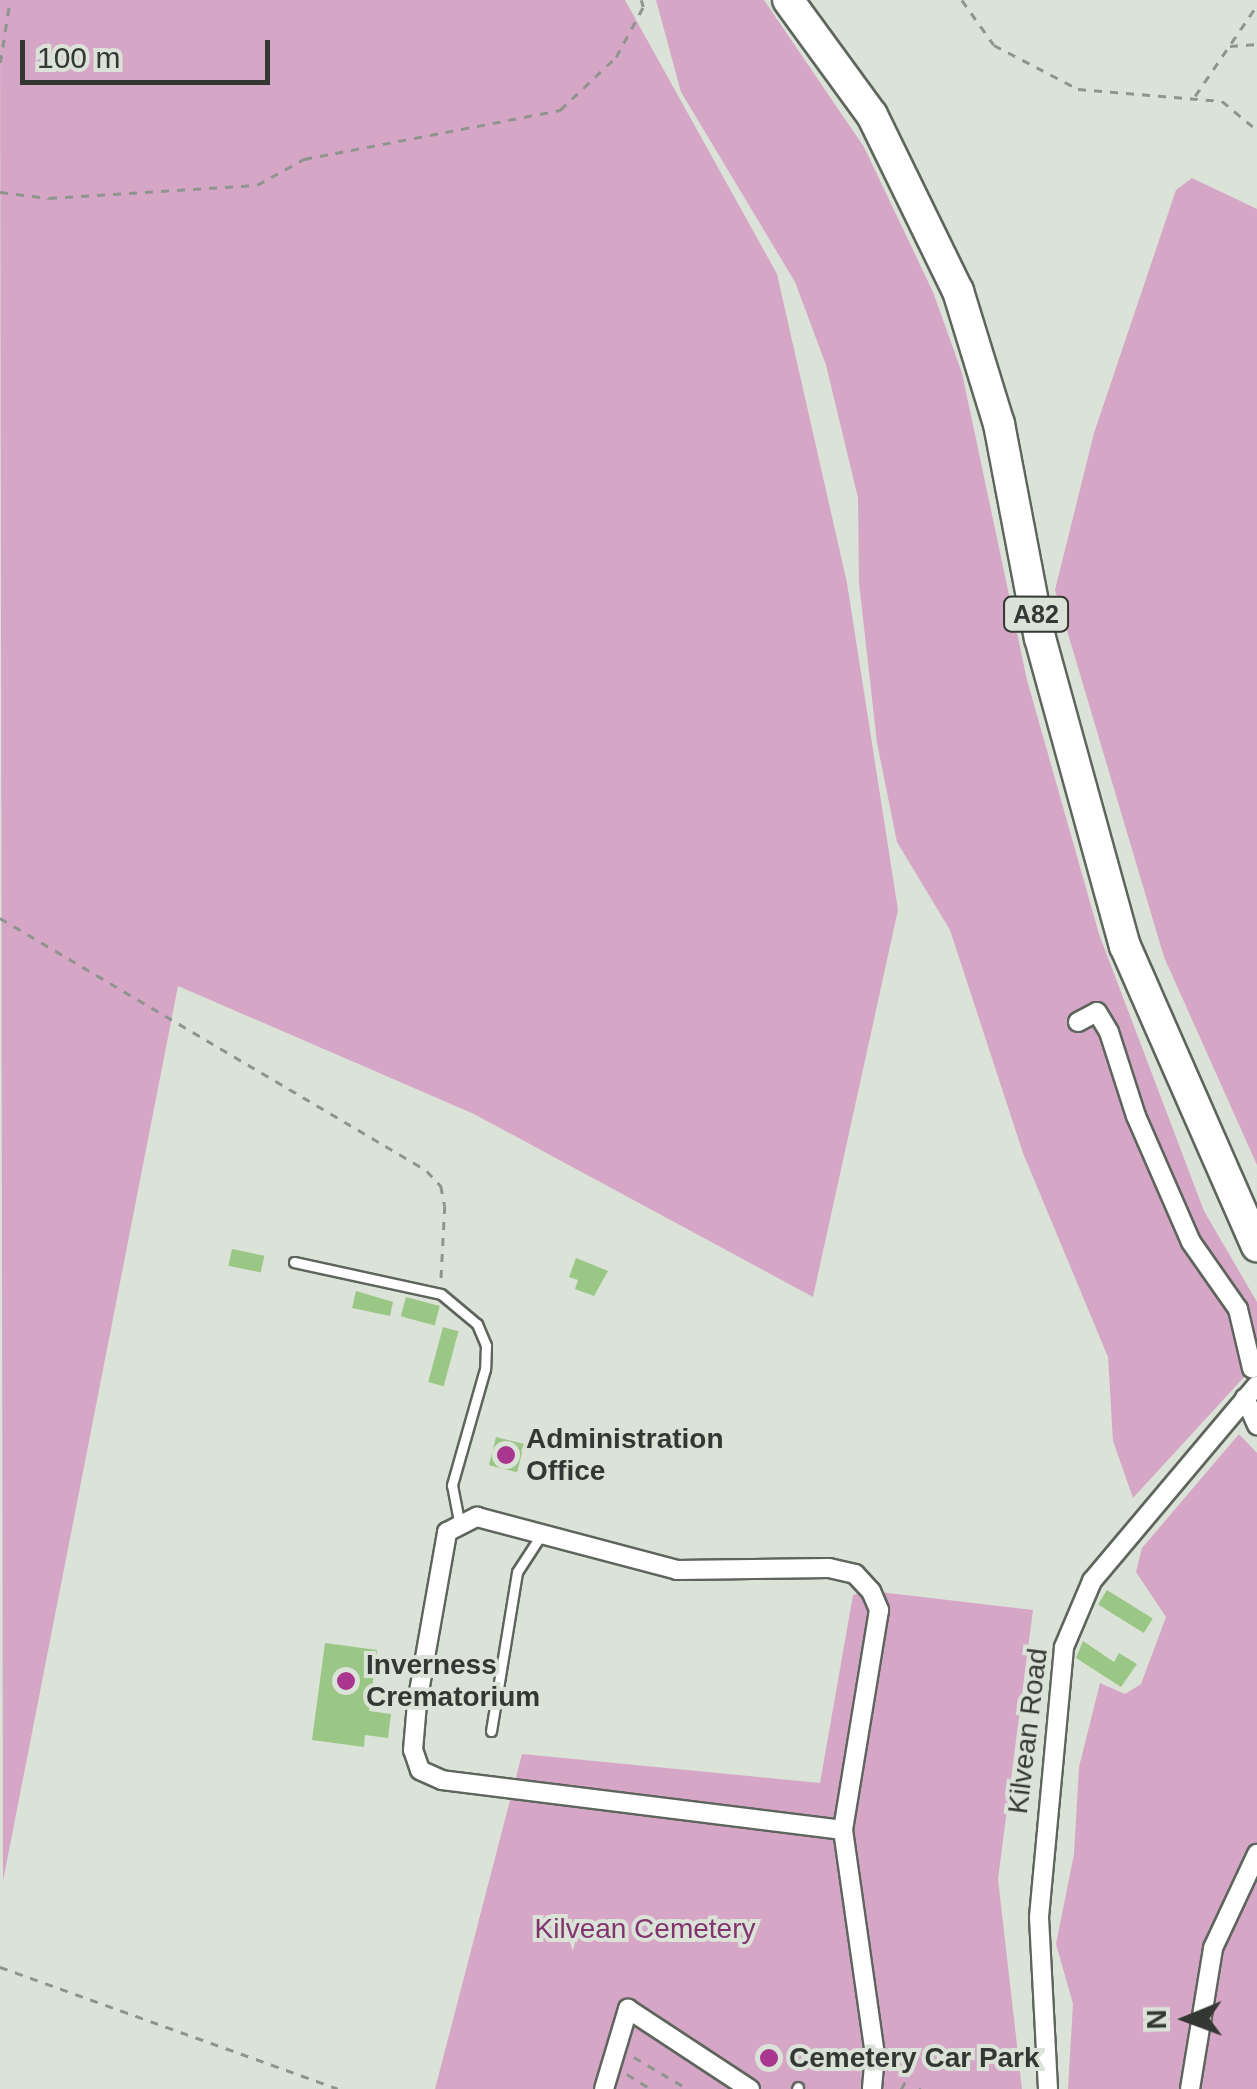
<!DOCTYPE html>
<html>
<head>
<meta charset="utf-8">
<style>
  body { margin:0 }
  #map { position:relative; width:1257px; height:2089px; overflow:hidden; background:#dbe2d8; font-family:Arial,sans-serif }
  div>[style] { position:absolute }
  .green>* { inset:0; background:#d6a6c7 }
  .building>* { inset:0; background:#9bc786; transform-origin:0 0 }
  .path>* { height:2.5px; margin-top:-1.25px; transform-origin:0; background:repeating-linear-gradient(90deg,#8f948d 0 8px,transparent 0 16px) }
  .roads { filter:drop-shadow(2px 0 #5e655c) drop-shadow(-2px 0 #5e655c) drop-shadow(0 2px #5e655c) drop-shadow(0 -2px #5e655c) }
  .service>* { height:9px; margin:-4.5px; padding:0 4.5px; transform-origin:4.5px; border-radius:4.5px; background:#fff }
  .minor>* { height:18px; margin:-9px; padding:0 9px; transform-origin:9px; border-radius:9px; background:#fff }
  .trunk>* { height:30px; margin:-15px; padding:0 15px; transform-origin:15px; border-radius:15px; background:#fff }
  .dots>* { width:28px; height:28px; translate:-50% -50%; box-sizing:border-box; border:5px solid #dbe2d8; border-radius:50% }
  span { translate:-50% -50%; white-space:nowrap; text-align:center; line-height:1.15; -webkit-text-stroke:8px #dbe2d8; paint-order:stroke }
  .shield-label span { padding:2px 8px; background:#dbe2d8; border:2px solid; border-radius:8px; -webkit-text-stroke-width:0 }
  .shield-label { font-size:25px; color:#343733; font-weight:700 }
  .poi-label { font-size:28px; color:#343733; font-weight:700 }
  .left { translate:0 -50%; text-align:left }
  .street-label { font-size:28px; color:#343733 }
  .park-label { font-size:28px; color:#82346f }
  .north { position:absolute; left:1137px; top:1969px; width:100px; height:100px; -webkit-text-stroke:8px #dbe2d8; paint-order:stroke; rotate:269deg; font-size:28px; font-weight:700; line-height:40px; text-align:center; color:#343733 }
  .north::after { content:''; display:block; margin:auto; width:35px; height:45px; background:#343733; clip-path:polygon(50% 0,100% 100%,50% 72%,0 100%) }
  .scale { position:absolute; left:20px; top:40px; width:250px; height:45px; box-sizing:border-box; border:5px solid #343733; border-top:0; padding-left:12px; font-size:30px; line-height:35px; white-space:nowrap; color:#343733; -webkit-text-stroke:8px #dbe2d8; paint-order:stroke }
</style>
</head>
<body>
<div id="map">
  <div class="green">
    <i style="clip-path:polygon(0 0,625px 0,777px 274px,847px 583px,898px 910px,813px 1297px,474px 1114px,178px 986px,3px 1881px)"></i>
    <i style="clip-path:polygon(656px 0,764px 0,864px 147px,933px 292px,962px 373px,1027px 680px,1099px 934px,1204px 1211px,1257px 1302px,1257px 1363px,1133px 1498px,1113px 1441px,1108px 1357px,1023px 1153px,950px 930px,897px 842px,877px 743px,859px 583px,858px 498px,826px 365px,795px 282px,681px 92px)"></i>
    <i style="clip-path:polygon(1192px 178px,1257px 209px,1257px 1165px,1164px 957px,1055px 590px,1094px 433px,1176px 190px)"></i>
    <i style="clip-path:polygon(1239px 1434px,1257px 1453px,1257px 2089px,1068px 2089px,1073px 2004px,1056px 1944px,1074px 1854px,1079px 1767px,1100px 1683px,1125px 1694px,1141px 1684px,1166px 1617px,1136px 1572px,1142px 1548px)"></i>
    <i style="clip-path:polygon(871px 1591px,1033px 1610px,998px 1879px,1022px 2089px,435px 2089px,522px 1754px,820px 1783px,853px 1595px)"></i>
  </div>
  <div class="building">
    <i style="left:232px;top:1249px;width:33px;height:17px;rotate:12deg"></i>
    <i style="clip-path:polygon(576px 1258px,608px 1271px,594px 1296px,575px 1289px,578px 1280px,569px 1277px)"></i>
    <i style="clip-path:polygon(356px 1291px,393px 1302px,390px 1316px,352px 1308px)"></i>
    <i style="left:406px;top:1297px;width:35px;height:20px;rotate:15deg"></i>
    <i style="left:443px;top:1327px;width:16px;height:57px;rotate:15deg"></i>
    <i style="left:496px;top:1437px;width:29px;height:29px;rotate:14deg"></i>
    <i style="left:1107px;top:1590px;width:54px;height:17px;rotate:32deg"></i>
    <i style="clip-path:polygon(1083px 1641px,1114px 1662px,1119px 1653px,1137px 1664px,1121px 1687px,1076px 1658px)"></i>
    <i style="clip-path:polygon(325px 1643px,377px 1650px,369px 1711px,391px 1714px,388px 1738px,365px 1735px,364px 1747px,312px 1740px)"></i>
  </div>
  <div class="path">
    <i style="left:962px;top:0;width:55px;rotate:54.6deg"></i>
    <i style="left:994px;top:45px;width:95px;rotate:27.6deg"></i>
    <i style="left:1078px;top:89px;width:144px;rotate:4.8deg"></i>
    <i style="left:1222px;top:101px;width:45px;rotate:39.6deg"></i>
    <i style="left:1230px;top:46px;width:27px;rotate:-4deg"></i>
    <i style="left:0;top:63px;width:64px;rotate:-81deg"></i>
    <i style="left:1195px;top:96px;width:110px;rotate:-55.7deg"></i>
    <i style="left:0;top:192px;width:49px;rotate:7deg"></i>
    <i style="left:49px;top:198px;width:208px;rotate:-3.6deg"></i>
    <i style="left:257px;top:185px;width:54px;rotate:-29deg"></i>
    <i style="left:304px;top:159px;width:261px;rotate:-10.8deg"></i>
    <i style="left:560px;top:110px;width:77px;rotate:-43.4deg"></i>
    <i style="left:616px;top:57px;width:57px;rotate:-61.6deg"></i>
    <i style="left:643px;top:7px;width:7px;rotate:-106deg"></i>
    <i style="left:0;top:918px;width:496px;rotate:30.6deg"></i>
    <i style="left:427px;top:1171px;width:21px;rotate:47deg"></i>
    <i style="left:441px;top:1186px;width:20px;rotate:79deg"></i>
    <i style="left:445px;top:1206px;width:76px;rotate:93deg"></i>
    <i style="left:0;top:1967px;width:359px;rotate:19.8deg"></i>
    <i style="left:634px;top:2057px;width:63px;rotate:30.7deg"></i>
    <i style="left:627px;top:2074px;width:28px;rotate:32deg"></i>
    <i style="left:901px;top:2089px;width:8px;rotate:-60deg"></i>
    <i style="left:919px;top:2089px;width:2px"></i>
  </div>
  <div class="roads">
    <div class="service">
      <i style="left:294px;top:1262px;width:150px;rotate:12.3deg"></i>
      <i style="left:441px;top:1294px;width:47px;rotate:39.8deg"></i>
      <i style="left:477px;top:1324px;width:23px;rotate:67deg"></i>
      <i style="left:486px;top:1345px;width:24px;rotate:92deg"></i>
      <i style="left:485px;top:1369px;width:121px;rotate:105.9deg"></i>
      <i style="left:452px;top:1485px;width:38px;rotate:79deg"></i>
      <i style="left:491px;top:1731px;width:161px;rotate:-80.7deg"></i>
      <i style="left:517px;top:1572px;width:44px;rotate:-57deg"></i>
      <i style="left:797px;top:2089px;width:2px;rotate:-63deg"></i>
    </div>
    <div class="minor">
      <i style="left:1078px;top:1022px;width:21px;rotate:-28deg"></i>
      <i style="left:1097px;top:1012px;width:23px;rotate:59deg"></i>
      <i style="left:1109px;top:1032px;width:88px;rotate:72.2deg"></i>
      <i style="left:1136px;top:1116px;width:137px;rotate:66.4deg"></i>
      <i style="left:1191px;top:1242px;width:82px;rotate:55deg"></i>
      <i style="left:1238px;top:1309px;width:61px;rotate:76.7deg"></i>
      <i style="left:1245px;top:1398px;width:30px;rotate:66deg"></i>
      <i style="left:843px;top:1830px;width:404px;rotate:-172.9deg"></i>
      <i style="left:442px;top:1780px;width:24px;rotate:-156deg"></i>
      <i style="left:420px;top:1770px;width:21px;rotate:-109deg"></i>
      <i style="left:413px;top:1750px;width:47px;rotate:-85.1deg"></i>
      <i style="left:417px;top:1703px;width:174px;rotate:-80deg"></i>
      <i style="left:447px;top:1532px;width:34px;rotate:-27deg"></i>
      <i style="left:477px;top:1517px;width:207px;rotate:14.8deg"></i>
      <i style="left:677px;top:1570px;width:152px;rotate:-0.8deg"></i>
      <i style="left:829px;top:1568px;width:27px;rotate:13deg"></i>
      <i style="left:855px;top:1574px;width:23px;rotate:47deg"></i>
      <i style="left:871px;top:1591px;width:21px;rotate:67deg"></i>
      <i style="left:879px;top:1610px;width:223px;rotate:99.3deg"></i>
      <i style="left:843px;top:1830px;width:226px;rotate:81.9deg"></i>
      <i style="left:875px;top:2054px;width:35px;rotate:95deg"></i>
      <i style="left:604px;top:2089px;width:84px;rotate:-73.3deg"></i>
      <i style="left:628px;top:2009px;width:146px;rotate:33.3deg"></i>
      <i style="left:1048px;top:2089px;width:172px;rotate:-93deg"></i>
      <i style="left:1039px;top:1917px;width:271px;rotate:-84.7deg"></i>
      <i style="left:1064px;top:1647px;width:72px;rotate:-67deg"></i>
      <i style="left:1092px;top:1581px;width:256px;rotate:-49.9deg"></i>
      <i style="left:1190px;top:2089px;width:143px;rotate:-80.7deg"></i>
      <i style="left:1213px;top:1948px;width:104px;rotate:-64.9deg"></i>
    </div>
    <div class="trunk">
      <i style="left:788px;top:0;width:142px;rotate:53.9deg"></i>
      <i style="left:872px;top:115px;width:196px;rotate:64deg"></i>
      <i style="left:958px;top:291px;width:139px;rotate:72.9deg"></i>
      <i style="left:999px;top:424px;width:218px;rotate:79.2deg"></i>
      <i style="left:1040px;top:638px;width:320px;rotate:74.6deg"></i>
      <i style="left:1125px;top:946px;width:328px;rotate:66.3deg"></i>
    </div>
  </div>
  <div class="dots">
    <i style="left:506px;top:1455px;background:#aa368f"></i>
    <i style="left:346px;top:1681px;background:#aa368f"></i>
    <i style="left:769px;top:2058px;background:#aa368f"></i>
  </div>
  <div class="shield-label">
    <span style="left:1036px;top:614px">A82</span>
  </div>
  <div class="poi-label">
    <span class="left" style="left:526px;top:1455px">Administration<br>Office</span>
    <span class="left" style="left:366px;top:1681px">Inverness<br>Crematorium</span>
    <span class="left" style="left:789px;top:2058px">Cemetery Car Park</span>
  </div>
  <div class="street-label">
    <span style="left:1028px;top:1731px;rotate:-83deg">Kilvean Road</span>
  </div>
  <div class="park-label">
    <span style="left:645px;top:1929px">Kilvean Cemetery</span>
  </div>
  <div class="north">N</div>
  <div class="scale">100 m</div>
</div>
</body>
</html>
